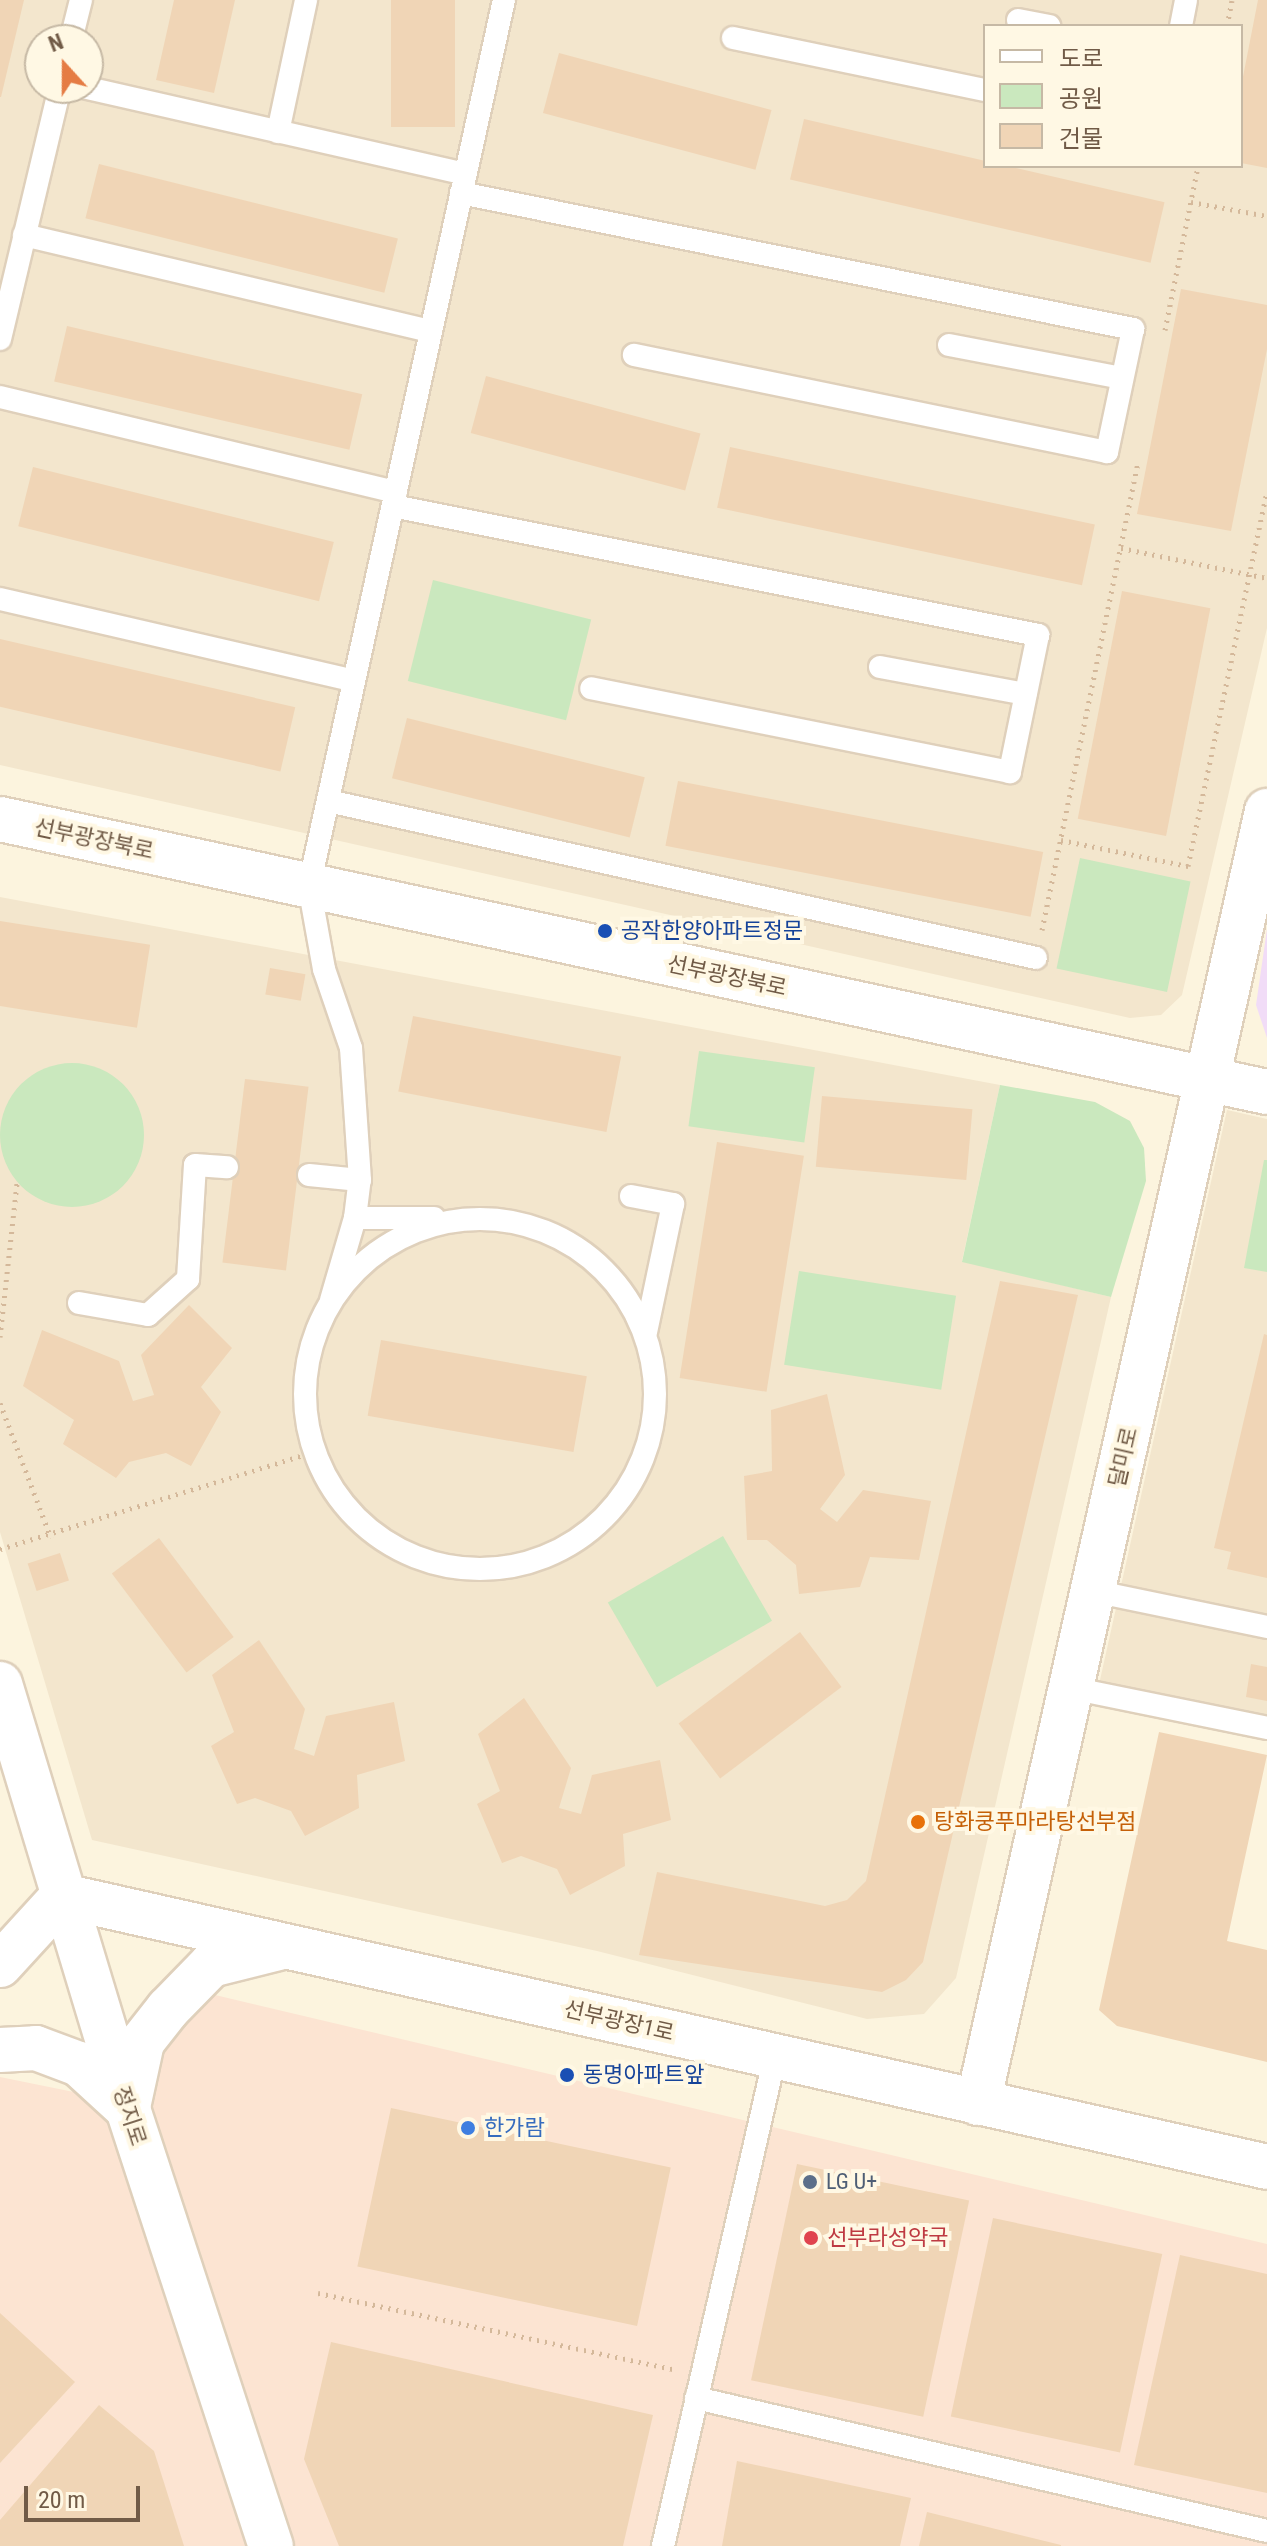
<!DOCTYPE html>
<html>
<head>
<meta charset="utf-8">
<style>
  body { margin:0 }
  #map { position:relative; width:1267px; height:2546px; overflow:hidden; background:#fcf4de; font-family:"Roboto Condensed","Noto Sans KR",sans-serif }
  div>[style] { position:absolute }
  .residential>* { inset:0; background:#f3e6cd }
  .commercial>* { inset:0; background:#fce4d2 }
  .education>* { inset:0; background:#f1dcf7 }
  .green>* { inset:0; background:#cae8be; transform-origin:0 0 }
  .round { border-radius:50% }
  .building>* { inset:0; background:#f0d5b6; transform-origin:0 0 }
  .path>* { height:5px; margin-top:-2.5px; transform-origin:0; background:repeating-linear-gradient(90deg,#d4b89a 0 2px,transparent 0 8px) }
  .roads { filter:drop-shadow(2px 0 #dfd0bb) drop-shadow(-2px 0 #dfd0bb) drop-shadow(0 2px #dfd0bb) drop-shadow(0 -2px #dfd0bb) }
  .lane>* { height:22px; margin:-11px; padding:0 11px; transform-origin:11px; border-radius:11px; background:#fff }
  .lane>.ring { margin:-11px; padding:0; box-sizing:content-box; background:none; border:22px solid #fff; border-radius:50% }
  .secondary>* { height:44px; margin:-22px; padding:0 22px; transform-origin:22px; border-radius:22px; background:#fff }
  .dots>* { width:22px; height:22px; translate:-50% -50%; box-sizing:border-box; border:4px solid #fff8e4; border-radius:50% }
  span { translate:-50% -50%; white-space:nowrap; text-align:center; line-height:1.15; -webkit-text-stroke:8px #fff8e4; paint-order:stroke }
  .street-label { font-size:22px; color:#715b47 }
  .transit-label { font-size:22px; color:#164399 }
  .left { translate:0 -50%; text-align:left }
  .food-label { font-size:22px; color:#c56008 }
  .shop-label { font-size:22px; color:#366cbe }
  .service-label { font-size:22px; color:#4e5e75 }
  .health-label { font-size:22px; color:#be3a42 }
  .legend { position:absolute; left:983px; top:24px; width:260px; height:144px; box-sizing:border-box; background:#fff8e4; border:2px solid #c6b9a5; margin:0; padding:10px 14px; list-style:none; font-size:24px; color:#715b47 }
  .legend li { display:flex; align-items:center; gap:16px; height:40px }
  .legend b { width:40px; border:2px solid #c6b9a5 }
  .north { position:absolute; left:24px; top:24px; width:80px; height:80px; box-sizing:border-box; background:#fff8e4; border:2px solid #c6b9a5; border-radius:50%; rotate:339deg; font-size:22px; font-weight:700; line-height:32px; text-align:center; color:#715b47 }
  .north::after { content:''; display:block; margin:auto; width:28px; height:36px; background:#e57c44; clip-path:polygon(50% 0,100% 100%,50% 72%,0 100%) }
  .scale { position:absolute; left:24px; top:2486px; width:116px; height:36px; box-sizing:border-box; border:4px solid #715b47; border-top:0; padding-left:10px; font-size:24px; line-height:28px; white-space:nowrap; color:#715b47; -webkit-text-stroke:6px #fff8e4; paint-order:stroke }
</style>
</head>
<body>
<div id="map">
  <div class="residential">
    <i style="clip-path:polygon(evenodd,0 0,1267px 0,1267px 628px,1182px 995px,1161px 1015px,1130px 1018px,0 765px,0 0,985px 26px,1241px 26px,1241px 166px,985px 166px,985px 26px,0 0,40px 40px,88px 40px,88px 88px,40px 88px,40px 40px)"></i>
    <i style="clip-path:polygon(0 897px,1000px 1085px,962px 1261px,1111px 1297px,956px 1978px,924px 2014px,867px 2019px,597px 1951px,92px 1840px,0 1532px)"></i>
    <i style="clip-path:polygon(1227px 1110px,1267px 1119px,1267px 1734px,1098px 1689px)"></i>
  </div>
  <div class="commercial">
    <i style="clip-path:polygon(211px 1994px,1267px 2244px,1267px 2546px,0 2546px,0 2077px,118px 2101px)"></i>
  </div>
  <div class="education">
    <i style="clip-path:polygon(1267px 929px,1267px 1038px,1256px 1005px)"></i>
  </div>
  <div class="green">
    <i style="left:433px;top:580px;width:163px;height:104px;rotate:14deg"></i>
    <i style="left:1080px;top:858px;width:113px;height:113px;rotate:12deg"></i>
    <i style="left:699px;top:1051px;width:117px;height:76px;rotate:8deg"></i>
    <i class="round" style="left:0;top:1063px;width:144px;height:144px"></i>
    <i style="clip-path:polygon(1000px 1085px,1095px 1102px,1130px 1121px,1144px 1148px,1146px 1181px,1111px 1297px,962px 1262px)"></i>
    <i style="clip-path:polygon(1264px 1160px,1267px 1160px,1267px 1272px,1244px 1268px)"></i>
    <i style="left:799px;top:1271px;width:159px;height:95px;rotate:9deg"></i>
    <i style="left:723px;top:1536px;width:98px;height:133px;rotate:60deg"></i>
  </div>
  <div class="building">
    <i style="clip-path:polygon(0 0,24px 0,1px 97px,0 97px)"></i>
    <i style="clip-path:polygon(174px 0,235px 0,214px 93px,156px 80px)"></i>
    <i style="left:391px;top:0;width:64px;height:127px"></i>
    <i style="clip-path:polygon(1258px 0,1267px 0,1267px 168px,1241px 163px,1241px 87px)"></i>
    <i style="left:559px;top:53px;width:220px;height:62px;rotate:15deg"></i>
    <i style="left:804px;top:119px;width:370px;height:62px;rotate:13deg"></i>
    <i style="left:99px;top:164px;width:308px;height:56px;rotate:14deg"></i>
    <i style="clip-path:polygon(1181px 289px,1267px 305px,1267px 349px,1231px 531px,1137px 514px)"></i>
    <i style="left:67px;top:326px;width:303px;height:57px;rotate:13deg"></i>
    <i style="left:486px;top:376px;width:222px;height:59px;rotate:15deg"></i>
    <i style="left:730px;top:447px;width:373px;height:62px;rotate:12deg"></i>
    <i style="left:33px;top:467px;width:310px;height:61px;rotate:14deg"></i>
    <i style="left:1122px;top:591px;width:90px;height:232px;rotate:11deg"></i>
    <i style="left:0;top:639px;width:303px;height:66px;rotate:13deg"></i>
    <i style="left:407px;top:718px;width:245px;height:62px;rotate:14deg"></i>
    <i style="left:678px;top:781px;width:372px;height:66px;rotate:11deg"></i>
    <i style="left:0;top:921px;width:152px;height:84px;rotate:9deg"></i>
    <i style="left:270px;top:968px;width:36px;height:27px;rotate:10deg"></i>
    <i style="left:413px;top:1016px;width:212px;height:77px;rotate:11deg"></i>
    <i style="left:245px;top:1079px;width:64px;height:185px;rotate:7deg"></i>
    <i style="left:822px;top:1096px;width:151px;height:71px;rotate:5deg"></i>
    <i style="left:717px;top:1142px;width:88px;height:239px;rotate:9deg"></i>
    <i style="clip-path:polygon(1000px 1281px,1078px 1295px,923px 1962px,906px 1980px,882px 1992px,639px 1955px,657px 1872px,825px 1906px,847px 1900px,866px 1881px)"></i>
    <i style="clip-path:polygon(189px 1305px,232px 1348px,201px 1387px,221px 1412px,191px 1466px,166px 1453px,129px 1462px,116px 1478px,63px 1444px,74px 1420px,23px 1386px,42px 1330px,119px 1361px,133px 1401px,154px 1395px,141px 1355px)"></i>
    <i style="clip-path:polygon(1264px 1334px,1267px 1335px,1267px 1578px,1227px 1569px,1231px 1552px,1214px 1548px)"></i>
    <i style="left:381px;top:1340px;width:209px;height:77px;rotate:10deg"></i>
    <i style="clip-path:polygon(827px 1394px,845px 1475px,820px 1509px,837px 1522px,863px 1490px,931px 1501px,919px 1560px,870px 1557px,860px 1587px,799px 1594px,796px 1565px,767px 1540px,747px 1540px,744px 1476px,772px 1471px,771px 1410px)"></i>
    <i style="left:159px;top:1538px;width:124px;height:59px;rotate:53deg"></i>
    <i style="left:60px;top:1553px;width:29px;height:34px;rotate:72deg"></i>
    <i style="left:800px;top:1632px;width:69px;height:152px;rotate:53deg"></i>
    <i style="clip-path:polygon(259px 1640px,305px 1709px,294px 1749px,314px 1756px,326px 1716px,394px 1702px,405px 1761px,357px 1775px,359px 1808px,305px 1836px,291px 1811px,255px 1798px,237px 1804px,211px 1746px,234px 1732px,212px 1675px)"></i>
    <i style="clip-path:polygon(1251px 1664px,1267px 1667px,1267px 1701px,1246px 1697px)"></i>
    <i style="clip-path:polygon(524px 1698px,571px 1768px,559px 1808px,581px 1814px,592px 1775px,660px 1760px,671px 1820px,623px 1834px,625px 1866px,570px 1895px,557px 1869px,521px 1856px,502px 1863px,477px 1804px,500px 1791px,478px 1734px)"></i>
    <i style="clip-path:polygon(1159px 1732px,1267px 1755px,1227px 1941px,1267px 1950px,1267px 2062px,1117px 2026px,1099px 2010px)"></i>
    <i style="left:391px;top:2108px;width:286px;height:162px;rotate:12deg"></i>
    <i style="left:797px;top:2164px;width:176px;height:221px;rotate:12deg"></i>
    <i style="left:993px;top:2218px;width:173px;height:203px;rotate:12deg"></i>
    <i style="clip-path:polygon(1180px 2255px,1267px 2274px,1267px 2493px,1134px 2465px)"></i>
    <i style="clip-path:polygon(0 2313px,75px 2382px,0 2463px)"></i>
    <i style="clip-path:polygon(331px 2342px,653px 2415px,623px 2546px,339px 2546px,304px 2459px)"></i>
    <i style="clip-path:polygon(99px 2405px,154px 2451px,184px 2546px,0 2546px,0 2520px)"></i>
    <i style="clip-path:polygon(737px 2461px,911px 2498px,900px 2546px,722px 2546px)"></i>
    <i style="clip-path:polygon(927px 2512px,1061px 2545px,1061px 2546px,919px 2546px)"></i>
  </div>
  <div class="path">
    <i style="left:1227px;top:26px;width:26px;rotate:-79deg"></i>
    <i style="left:1191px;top:202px;width:77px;rotate:10.4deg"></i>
    <i style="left:1165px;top:330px;width:167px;rotate:-78.6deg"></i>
    <i style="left:1121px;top:548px;width:149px;rotate:11.6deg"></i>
    <i style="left:1061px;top:840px;width:130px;rotate:11.6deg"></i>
    <i style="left:1188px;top:866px;width:382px;rotate:-78.1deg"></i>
    <i style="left:1042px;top:930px;width:478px;rotate:-78.4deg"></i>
    <i style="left:0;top:1337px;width:155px;rotate:-83.7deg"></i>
    <i style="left:0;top:1403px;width:144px;rotate:69.3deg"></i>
    <i style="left:0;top:1549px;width:329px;rotate:-17.2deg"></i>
    <i style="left:318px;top:2293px;width:363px;rotate:12.1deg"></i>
  </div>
  <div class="roads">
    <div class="lane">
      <i style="left:1018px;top:20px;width:32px;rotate:11deg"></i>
      <i style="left:1181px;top:26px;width:26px;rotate:-79deg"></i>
      <i style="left:733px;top:38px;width:257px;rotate:11.7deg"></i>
      <i style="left:71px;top:40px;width:41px;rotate:-76deg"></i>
      <i style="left:87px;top:88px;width:388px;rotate:12.8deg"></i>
      <i style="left:278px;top:132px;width:135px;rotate:-78deg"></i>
      <i style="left:461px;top:193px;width:686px;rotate:11.44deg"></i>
      <i style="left:1133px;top:329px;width:126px;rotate:101.9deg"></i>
      <i style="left:1107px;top:452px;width:483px;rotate:-168.4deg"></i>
      <i style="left:24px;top:235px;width:418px;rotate:13.3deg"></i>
      <i style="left:0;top:339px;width:258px;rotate:-76.6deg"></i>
      <i style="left:949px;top:345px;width:176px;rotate:10.8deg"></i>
      <i style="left:0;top:397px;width:407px;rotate:13.5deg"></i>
      <i style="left:393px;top:506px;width:658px;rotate:11.31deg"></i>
      <i style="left:1038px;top:635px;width:140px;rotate:101.6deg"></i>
      <i style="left:1010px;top:772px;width:427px;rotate:-168.7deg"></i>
      <i style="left:0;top:599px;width:363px;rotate:13deg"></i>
      <i style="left:880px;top:667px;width:148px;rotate:10.5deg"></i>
      <i style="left:328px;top:801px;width:725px;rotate:12.5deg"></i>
      <i style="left:309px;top:1175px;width:51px;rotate:5.6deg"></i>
      <i style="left:631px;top:1196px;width:43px;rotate:10.8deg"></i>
      <i style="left:673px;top:1204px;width:131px;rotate:101.9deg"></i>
      <i style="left:355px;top:1218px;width:79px"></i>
      <i class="ring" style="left:305px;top:1219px;width:328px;height:328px"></i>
      <i style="left:331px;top:1300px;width:85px;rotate:-73.7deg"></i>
      <i style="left:355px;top:1218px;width:38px;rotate:-83deg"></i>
      <i style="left:360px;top:1180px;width:132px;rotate:-93.9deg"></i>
      <i style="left:351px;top:1048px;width:83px;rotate:-108.9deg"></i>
      <i style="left:324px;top:969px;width:84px;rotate:-100.2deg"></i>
      <i style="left:309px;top:886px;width:907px;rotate:-77.59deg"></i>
      <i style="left:79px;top:1303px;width:70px;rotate:9.9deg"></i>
      <i style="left:148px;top:1315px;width:54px;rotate:-42deg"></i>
      <i style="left:188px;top:1279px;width:114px;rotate:-86.5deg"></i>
      <i style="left:195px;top:1165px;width:32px;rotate:4deg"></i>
      <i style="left:1093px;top:1591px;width:178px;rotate:11.7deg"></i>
      <i style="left:1071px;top:1688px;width:200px;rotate:11.5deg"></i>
      <i style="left:696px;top:2398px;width:586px;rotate:13.11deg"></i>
      <i style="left:663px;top:2546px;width:503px;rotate:-77.12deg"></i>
    </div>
    <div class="secondary">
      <i style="left:0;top:819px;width:1296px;rotate:12.16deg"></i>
      <i style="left:0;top:1684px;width:444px;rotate:73.2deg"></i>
      <i style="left:128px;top:2109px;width:460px;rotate:71.9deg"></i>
      <i style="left:63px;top:1896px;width:1234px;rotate:12.68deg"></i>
      <i style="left:0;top:1965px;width:93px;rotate:-47.6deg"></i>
      <i style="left:0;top:2050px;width:36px;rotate:-3deg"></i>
      <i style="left:36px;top:2048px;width:46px;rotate:20.4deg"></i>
      <i style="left:79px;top:2064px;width:64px;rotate:42.5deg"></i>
      <i style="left:978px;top:2103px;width:1324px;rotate:-77.39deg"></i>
      <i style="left:128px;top:2107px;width:66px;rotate:-77.8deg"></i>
      <i style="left:142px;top:2042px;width:42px;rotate:-51.8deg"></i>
      <i style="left:168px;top:2009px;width:62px;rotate:-45.7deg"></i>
      <i style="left:211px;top:1965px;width:69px;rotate:-14.2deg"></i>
    </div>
  </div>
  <div class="dots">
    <i style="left:605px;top:931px;background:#1a4fb4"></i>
    <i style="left:918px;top:1822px;background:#e8710a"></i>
    <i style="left:567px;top:2075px;background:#1a4fb4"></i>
    <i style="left:468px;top:2128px;background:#3f7fe0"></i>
    <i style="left:810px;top:2182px;background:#5c6f8a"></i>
    <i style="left:811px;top:2238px;background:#e0444e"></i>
  </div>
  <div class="street-label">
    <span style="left:94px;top:839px;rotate:12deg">선부광장북로</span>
    <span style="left:727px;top:976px;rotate:12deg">선부광장북로</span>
    <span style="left:1123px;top:1457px;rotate:-77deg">달미로</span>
    <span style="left:619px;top:2021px;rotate:13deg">선부광장1로</span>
    <span style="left:130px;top:2116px;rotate:72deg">정지로</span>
  </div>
  <div class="transit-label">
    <span class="left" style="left:621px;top:931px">공작한양아파트정문</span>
    <span class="left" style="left:583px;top:2075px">동명아파트앞</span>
  </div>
  <div class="food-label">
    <span class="left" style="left:934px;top:1822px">탕화쿵푸마라탕선부점</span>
  </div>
  <div class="shop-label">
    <span class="left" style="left:484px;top:2128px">한가람</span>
  </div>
  <div class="service-label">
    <span class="left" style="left:826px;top:2182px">LG U+</span>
  </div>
  <div class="health-label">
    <span class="left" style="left:827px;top:2238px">선부라성약국</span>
  </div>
  <ul class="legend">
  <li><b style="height:10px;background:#fff"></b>도로</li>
  <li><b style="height:22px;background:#cae8be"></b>공원</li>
  <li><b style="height:22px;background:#f0d5b6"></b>건물</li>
  </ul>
  <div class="north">N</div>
  <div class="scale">20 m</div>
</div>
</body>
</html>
